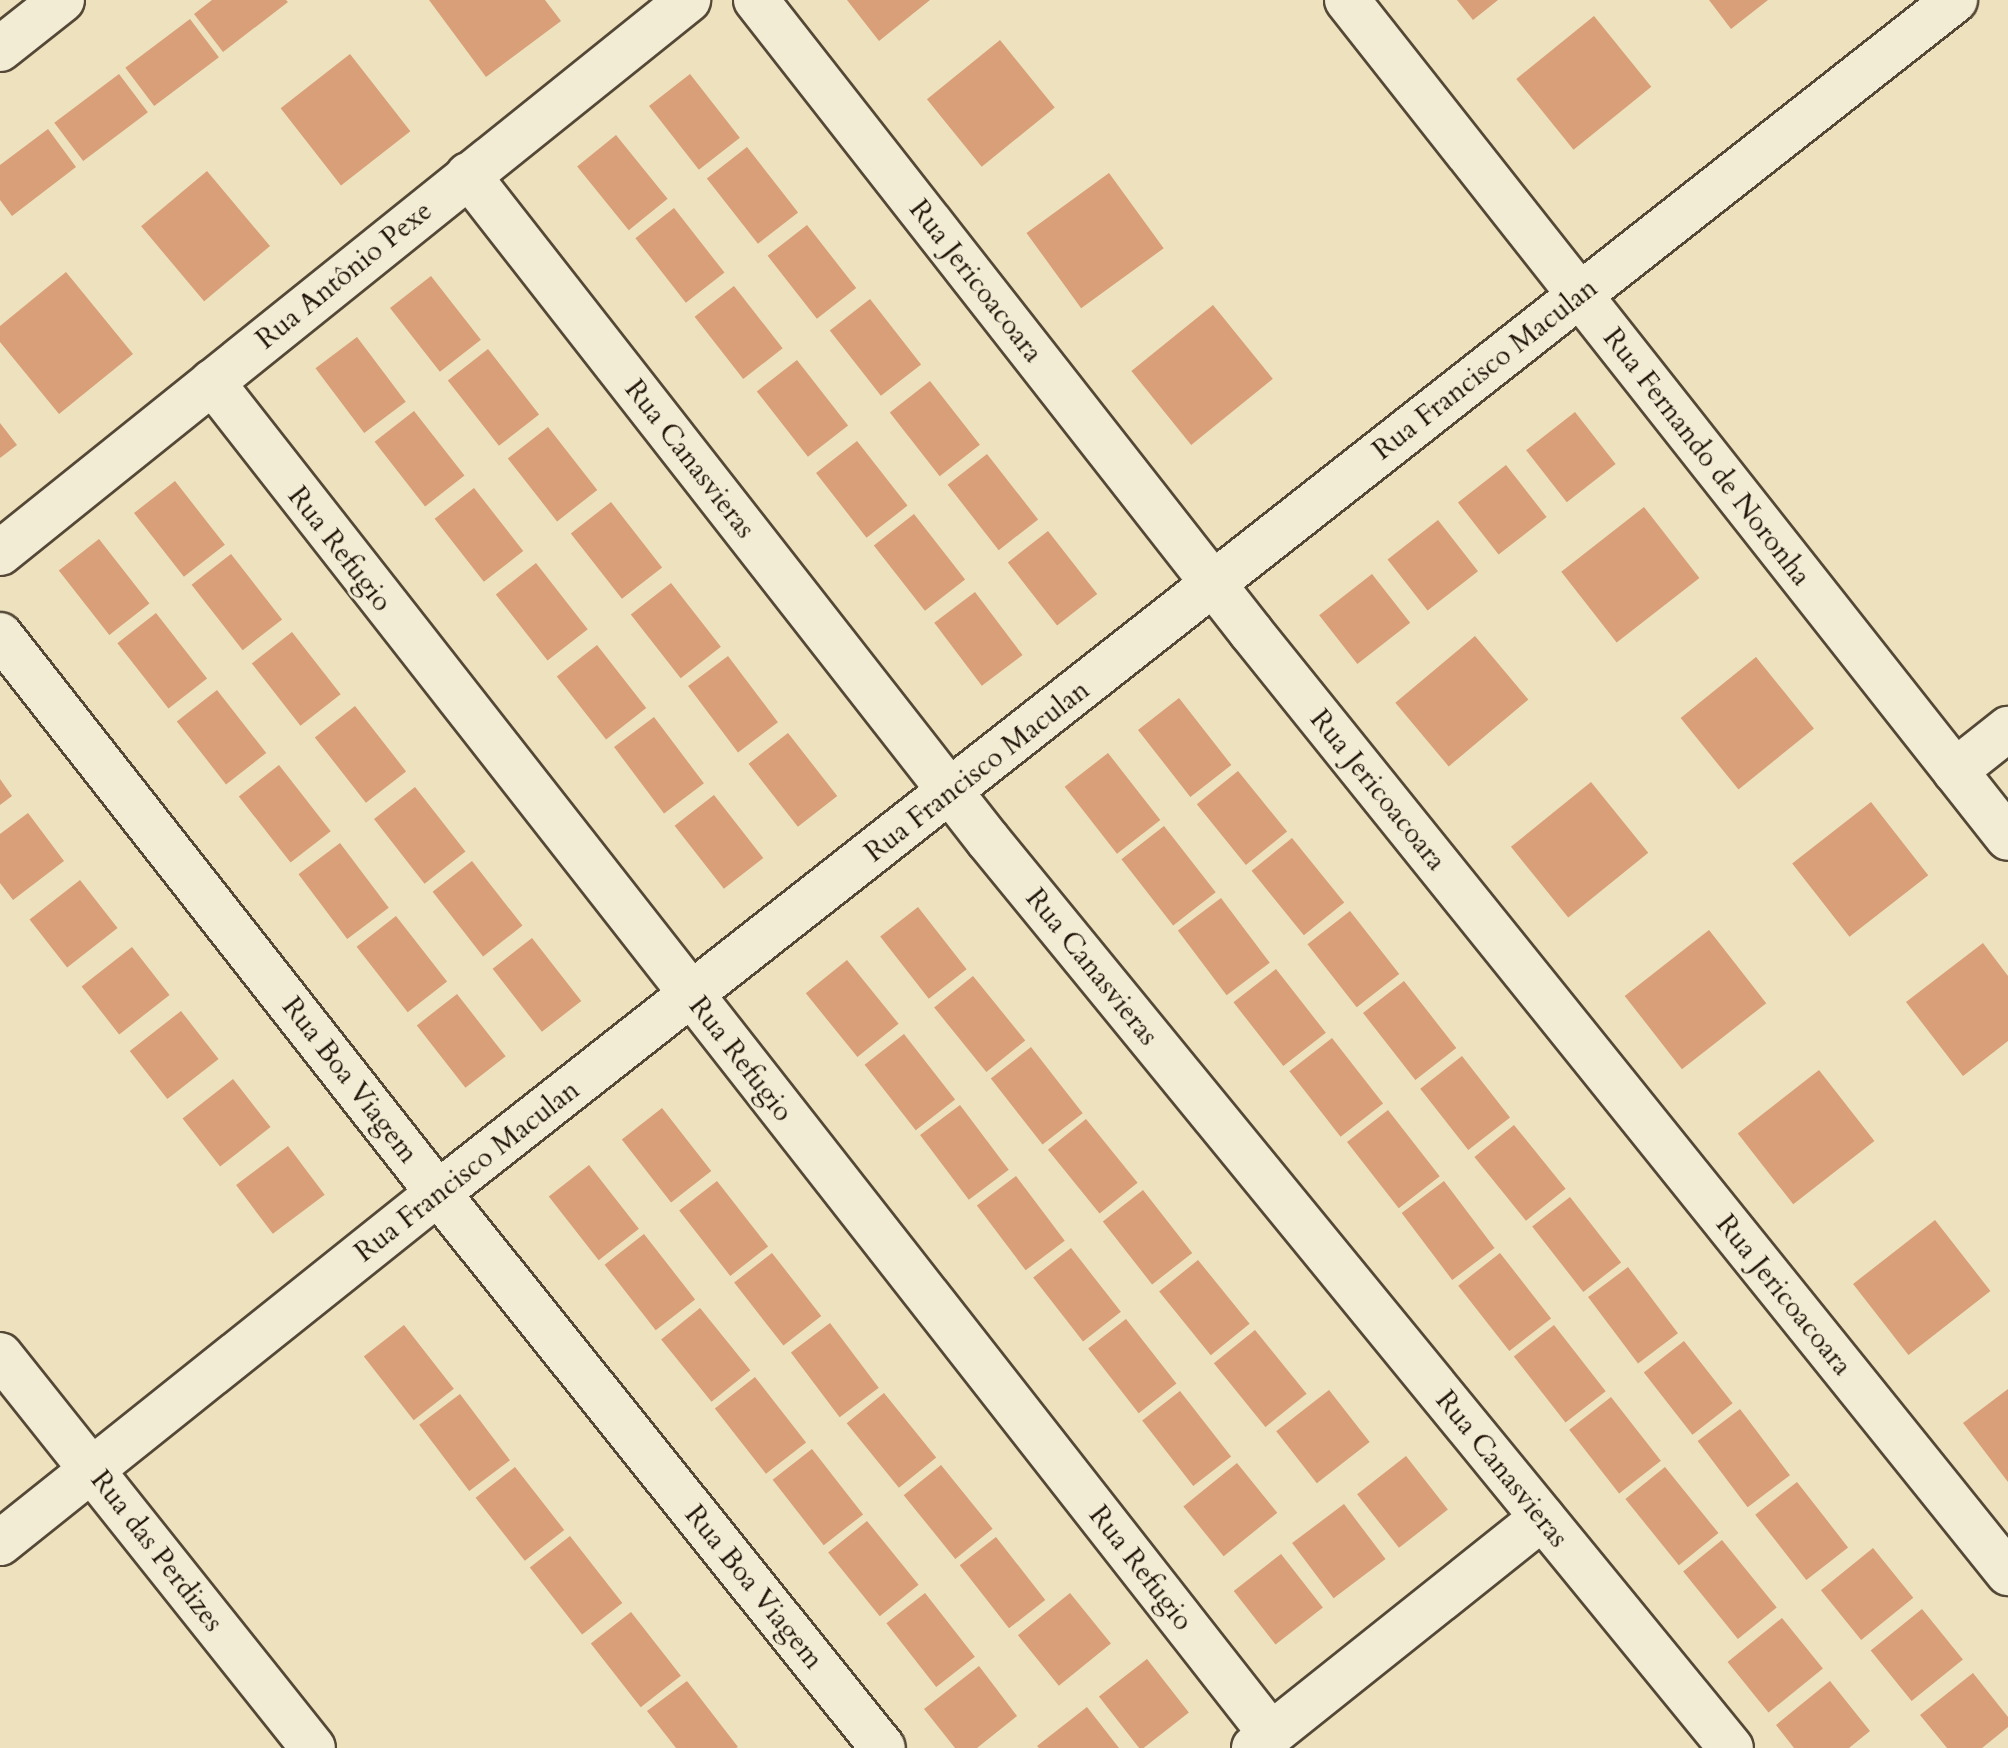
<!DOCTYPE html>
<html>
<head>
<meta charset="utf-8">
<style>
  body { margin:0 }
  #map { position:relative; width:2008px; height:1748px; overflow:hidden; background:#ede2bd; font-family:Cardo,serif }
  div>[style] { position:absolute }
  .building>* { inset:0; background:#d89f79; transform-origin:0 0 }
  .roads { filter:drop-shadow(2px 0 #554837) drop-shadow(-2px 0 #554837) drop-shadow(0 2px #554837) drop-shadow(0 -2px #554837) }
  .street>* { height:44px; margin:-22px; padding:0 22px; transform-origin:22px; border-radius:22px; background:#f3ecd4 }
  span { translate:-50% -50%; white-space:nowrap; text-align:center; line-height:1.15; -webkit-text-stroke:6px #f3ecd4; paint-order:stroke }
  .street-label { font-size:28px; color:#22150a }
</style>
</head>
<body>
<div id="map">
  <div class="building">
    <i style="clip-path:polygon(212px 0,286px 0,288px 2px,223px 52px,194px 14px)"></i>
    <i style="clip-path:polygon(429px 0,545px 0,561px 21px,486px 77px)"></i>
    <i style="clip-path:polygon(847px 0,930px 0,879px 41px)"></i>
    <i style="clip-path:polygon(1457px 0,1498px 0,1473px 20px)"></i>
    <i style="clip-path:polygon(1709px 0,1768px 0,1731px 29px)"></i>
    <i style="left:1594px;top:16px;width:91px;height:100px;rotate:51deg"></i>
    <i style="left:190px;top:19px;width:48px;height:81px;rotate:53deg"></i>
    <i style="left:1000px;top:40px;width:87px;height:94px;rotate:51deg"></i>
    <i style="left:350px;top:54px;width:98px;height:88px;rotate:52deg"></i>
    <i style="left:119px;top:74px;width:48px;height:81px;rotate:53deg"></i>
    <i style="left:690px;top:74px;width:81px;height:52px;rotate:52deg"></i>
    <i style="clip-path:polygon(48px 129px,76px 167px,12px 216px,0 200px,0 165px)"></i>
    <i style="left:616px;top:135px;width:82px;height:50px;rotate:51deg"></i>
    <i style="left:747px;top:147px;width:83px;height:51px;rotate:52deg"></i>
    <i style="left:207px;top:171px;width:98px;height:86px;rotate:50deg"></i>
    <i style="left:1109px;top:173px;width:93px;height:102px;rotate:54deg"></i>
    <i style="left:674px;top:208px;width:82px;height:49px;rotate:52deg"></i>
    <i style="left:807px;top:225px;width:80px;height:50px;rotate:52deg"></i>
    <i style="clip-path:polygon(66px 272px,133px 354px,59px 414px,0 342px,0 326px)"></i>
    <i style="left:431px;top:276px;width:81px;height:52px;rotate:52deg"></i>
    <i style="left:734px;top:286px;width:79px;height:50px;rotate:52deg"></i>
    <i style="left:870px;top:299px;width:83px;height:51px;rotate:52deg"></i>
    <i style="left:1213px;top:305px;width:95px;height:105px;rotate:51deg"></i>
    <i style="left:357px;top:337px;width:81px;height:52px;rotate:53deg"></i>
    <i style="left:488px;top:349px;width:83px;height:51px;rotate:52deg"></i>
    <i style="left:797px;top:360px;width:83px;height:51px;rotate:52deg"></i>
    <i style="left:930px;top:381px;width:81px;height:51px;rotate:52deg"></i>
    <i style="left:414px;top:411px;width:82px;height:50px;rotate:52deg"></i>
    <i style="left:1575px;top:412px;width:66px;height:62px;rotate:52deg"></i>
    <i style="clip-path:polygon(0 423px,17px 445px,0 458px)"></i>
    <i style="left:548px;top:427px;width:80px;height:51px;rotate:52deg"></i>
    <i style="left:857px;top:441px;width:82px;height:52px;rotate:52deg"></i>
    <i style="left:987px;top:454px;width:83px;height:50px;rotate:52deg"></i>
    <i style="left:1506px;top:465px;width:66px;height:61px;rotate:52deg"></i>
    <i style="left:175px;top:481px;width:81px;height:52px;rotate:52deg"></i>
    <i style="left:474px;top:488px;width:80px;height:50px;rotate:52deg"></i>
    <i style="left:611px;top:502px;width:83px;height:51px;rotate:52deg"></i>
    <i style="left:1644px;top:507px;width:90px;height:105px;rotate:52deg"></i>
    <i style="left:914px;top:514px;width:83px;height:51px;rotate:52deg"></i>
    <i style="left:1438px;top:520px;width:65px;height:64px;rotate:52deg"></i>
    <i style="left:1048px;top:531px;width:80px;height:51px;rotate:52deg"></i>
    <i style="left:99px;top:539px;width:82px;height:51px;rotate:52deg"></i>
    <i style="left:231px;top:554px;width:83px;height:50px;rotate:52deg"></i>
    <i style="left:536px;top:563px;width:84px;height:51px;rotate:52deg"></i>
    <i style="left:1372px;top:574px;width:62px;height:67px;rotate:52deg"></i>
    <i style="left:671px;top:583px;width:81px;height:51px;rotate:52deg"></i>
    <i style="left:975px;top:592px;width:79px;height:51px;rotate:53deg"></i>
    <i style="left:156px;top:613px;width:83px;height:49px;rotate:52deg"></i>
    <i style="left:292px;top:632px;width:79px;height:51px;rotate:52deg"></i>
    <i style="left:1475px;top:636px;width:83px;height:104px;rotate:50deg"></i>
    <i style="left:597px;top:645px;width:80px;height:51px;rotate:52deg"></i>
    <i style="left:728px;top:656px;width:83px;height:50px;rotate:53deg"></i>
    <i style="left:1756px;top:657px;width:92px;height:97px;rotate:51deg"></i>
    <i style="left:217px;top:690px;width:80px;height:51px;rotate:52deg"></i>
    <i style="left:1179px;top:698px;width:85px;height:52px;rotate:52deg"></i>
    <i style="left:355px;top:706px;width:83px;height:51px;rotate:52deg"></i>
    <i style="left:654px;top:717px;width:83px;height:50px;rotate:53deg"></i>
    <i style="left:788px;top:733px;width:80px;height:50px;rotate:52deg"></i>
    <i style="left:1108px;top:753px;width:85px;height:55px;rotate:52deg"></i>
    <i style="left:279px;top:765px;width:84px;height:51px;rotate:52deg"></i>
    <i style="left:1238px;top:771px;width:78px;height:53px;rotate:51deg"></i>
    <i style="clip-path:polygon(0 779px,12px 796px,0 805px)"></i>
    <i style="left:1591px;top:782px;width:91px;height:103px;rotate:51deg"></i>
    <i style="left:415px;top:787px;width:82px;height:52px;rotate:52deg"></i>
    <i style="left:714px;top:795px;width:80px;height:50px;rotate:52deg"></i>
    <i style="left:1871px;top:802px;width:93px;height:100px;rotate:52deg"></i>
    <i style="clip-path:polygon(28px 813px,64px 861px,13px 900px,0 883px,0 834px)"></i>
    <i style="left:1164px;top:826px;width:84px;height:54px;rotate:52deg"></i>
    <i style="left:1292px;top:838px;width:83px;height:52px;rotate:51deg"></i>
    <i style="left:340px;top:843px;width:81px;height:52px;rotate:53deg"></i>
    <i style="left:472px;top:861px;width:82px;height:50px;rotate:52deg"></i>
    <i style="left:80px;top:880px;width:61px;height:64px;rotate:52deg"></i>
    <i style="left:1221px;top:898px;width:81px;height:54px;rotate:53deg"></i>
    <i style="left:918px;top:907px;width:79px;height:48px;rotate:52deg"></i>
    <i style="left:1350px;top:911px;width:80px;height:54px;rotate:52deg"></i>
    <i style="left:396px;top:916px;width:83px;height:50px;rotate:52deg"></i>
    <i style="left:1709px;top:930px;width:93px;height:107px;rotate:52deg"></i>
    <i style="left:532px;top:938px;width:80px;height:50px;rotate:52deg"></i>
    <i style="clip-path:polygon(1983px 943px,2008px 976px,2008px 1041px,1963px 1076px,1906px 1002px)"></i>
    <i style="left:132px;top:947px;width:61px;height:64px;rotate:52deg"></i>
    <i style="left:847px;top:960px;width:82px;height:53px;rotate:51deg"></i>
    <i style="left:1276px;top:969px;width:81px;height:54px;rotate:52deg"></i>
    <i style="left:973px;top:976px;width:83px;height:50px;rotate:51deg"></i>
    <i style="left:1404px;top:981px;width:85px;height:52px;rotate:52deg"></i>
    <i style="left:457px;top:994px;width:79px;height:51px;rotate:52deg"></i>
    <i style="left:181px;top:1011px;width:61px;height:65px;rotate:52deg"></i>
    <i style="left:904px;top:1034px;width:83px;height:50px;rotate:52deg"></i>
    <i style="left:1332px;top:1038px;width:83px;height:54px;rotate:52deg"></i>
    <i style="left:1031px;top:1047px;width:84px;height:51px;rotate:52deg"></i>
    <i style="left:1462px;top:1056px;width:78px;height:53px;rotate:52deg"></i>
    <i style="left:1819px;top:1070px;width:90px;height:103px;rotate:52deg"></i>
    <i style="left:233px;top:1079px;width:61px;height:64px;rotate:52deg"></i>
    <i style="left:960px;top:1105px;width:81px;height:50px;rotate:53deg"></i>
    <i style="left:662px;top:1108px;width:80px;height:51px;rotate:52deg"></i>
    <i style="left:1388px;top:1110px;width:84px;height:52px;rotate:52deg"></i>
    <i style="left:1086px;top:1119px;width:82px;height:49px;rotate:51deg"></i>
    <i style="left:1514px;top:1125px;width:82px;height:51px;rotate:51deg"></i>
    <i style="left:288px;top:1146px;width:61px;height:65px;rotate:53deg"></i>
    <i style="left:589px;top:1165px;width:81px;height:51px;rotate:52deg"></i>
    <i style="left:1016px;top:1176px;width:81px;height:49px;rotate:53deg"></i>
    <i style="left:717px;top:1181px;width:83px;height:48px;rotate:52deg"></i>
    <i style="left:1444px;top:1181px;width:84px;height:53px;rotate:53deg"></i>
    <i style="left:1143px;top:1190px;width:80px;height:51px;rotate:52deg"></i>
    <i style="left:1570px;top:1197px;width:83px;height:48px;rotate:52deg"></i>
    <i style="left:1935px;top:1220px;width:90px;height:104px;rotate:52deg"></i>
    <i style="left:644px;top:1234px;width:83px;height:50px;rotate:52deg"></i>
    <i style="left:1071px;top:1248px;width:81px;height:48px;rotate:52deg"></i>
    <i style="left:772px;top:1253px;width:80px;height:48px;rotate:52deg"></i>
    <i style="left:1500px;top:1253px;width:83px;height:53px;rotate:52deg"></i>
    <i style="left:1198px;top:1260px;width:82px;height:50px;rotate:51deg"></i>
    <i style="left:1628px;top:1267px;width:83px;height:50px;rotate:53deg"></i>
    <i style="left:700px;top:1308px;width:80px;height:50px;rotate:51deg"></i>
    <i style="left:1126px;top:1319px;width:82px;height:48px;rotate:52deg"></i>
    <i style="left:830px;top:1323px;width:81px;height:49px;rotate:53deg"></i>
    <i style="left:404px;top:1325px;width:81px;height:51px;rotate:52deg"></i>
    <i style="left:1554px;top:1325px;width:84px;height:51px;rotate:52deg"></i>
    <i style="left:1255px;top:1330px;width:82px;height:53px;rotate:51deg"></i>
    <i style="left:1684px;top:1341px;width:79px;height:51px;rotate:52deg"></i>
    <i style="left:755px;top:1377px;width:83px;height:51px;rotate:52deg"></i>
    <i style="clip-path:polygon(2008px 1389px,2008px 1482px,1963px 1423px)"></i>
    <i style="left:1329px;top:1390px;width:66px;height:67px;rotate:52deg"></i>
    <i style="left:1180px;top:1391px;width:83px;height:48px;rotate:52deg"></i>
    <i style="left:884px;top:1393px;width:83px;height:48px;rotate:51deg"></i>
    <i style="left:460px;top:1394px;width:83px;height:51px;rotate:53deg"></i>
    <i style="left:1611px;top:1397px;width:81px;height:53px;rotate:52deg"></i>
    <i style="left:1740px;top:1409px;width:83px;height:53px;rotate:53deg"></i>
    <i style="left:812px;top:1449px;width:83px;height:50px;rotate:52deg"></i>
    <i style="left:1406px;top:1456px;width:68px;height:62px;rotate:52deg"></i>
    <i style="left:1237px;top:1463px;width:64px;height:69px;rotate:51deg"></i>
    <i style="left:941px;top:1465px;width:82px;height:48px;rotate:51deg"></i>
    <i style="left:515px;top:1467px;width:80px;height:50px;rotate:52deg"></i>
    <i style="left:1665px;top:1467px;width:85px;height:51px;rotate:51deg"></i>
    <i style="left:1797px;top:1482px;width:83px;height:53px;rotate:52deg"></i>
    <i style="left:1344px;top:1504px;width:69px;height:65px;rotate:53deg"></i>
    <i style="left:867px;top:1521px;width:82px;height:50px;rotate:51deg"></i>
    <i style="left:570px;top:1536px;width:85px;height:51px;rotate:52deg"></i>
    <i style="left:996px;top:1537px;width:80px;height:46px;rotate:52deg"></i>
    <i style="left:1722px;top:1540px;width:87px;height:50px;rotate:51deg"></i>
    <i style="left:1873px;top:1548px;width:64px;height:67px;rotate:51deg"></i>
    <i style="left:1281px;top:1554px;width:68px;height:60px;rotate:52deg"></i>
    <i style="left:925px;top:1593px;width:81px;height:49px;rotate:52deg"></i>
    <i style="left:1070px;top:1593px;width:65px;height:67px;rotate:51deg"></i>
    <i style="left:1922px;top:1609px;width:65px;height:66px;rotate:51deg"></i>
    <i style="left:631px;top:1612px;width:81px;height:51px;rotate:52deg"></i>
    <i style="left:1782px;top:1618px;width:65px;height:70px;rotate:51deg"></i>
    <i style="left:1147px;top:1659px;width:68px;height:61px;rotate:52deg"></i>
    <i style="clip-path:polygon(979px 1666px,1017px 1716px,977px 1748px,955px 1748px,924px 1709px)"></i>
    <i style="clip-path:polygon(1973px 1673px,2008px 1717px,2008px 1727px,1982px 1748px,1947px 1748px,1920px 1715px)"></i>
    <i style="clip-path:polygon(687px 1681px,738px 1747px,736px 1748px,676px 1748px,647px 1711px)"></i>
    <i style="clip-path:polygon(1830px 1681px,1870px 1731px,1849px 1748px,1794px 1748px,1776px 1725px)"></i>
    <i style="clip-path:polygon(1087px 1707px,1119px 1748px,1039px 1748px,1037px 1746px)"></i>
  </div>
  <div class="roads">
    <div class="street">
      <i style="left:756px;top:0;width:803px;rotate:51.93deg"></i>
      <i style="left:1251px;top:632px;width:1208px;rotate:51.18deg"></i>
      <i style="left:1347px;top:0;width:1067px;rotate:51.73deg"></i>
      <i style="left:0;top:49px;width:79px;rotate:-38.3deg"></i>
      <i style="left:468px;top:175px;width:844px;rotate:51.98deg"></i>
      <i style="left:988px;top:840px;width:1173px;rotate:50.71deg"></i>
      <i style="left:212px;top:382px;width:1717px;rotate:51.93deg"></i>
      <i style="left:0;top:553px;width:883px;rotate:-38.79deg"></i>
      <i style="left:0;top:635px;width:709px;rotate:51.87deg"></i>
      <i style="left:438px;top:1193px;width:711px;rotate:51.28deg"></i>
      <i style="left:1955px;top:771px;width:68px;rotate:-38.4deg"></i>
      <i style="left:0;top:1355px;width:502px;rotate:51.46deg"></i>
      <i style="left:0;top:1543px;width:561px;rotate:-38.63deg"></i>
      <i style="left:438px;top:1193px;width:1930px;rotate:-38.18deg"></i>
      <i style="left:1254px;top:1748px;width:369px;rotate:-38.6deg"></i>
    </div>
  </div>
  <div class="street-label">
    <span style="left:344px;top:275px;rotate:-39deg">Rua Antônio Pexe</span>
    <span style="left:976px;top:281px;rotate:52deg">Rua Jericoacoara</span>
    <span style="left:1485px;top:369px;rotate:-38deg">Rua Francisco Maculan</span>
    <span style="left:1707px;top:457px;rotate:52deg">Rua Fernando de Noronha</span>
    <span style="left:690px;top:459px;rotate:52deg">Rua Canasvieras</span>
    <span style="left:340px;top:549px;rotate:52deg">Rua Refugio</span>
    <span style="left:977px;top:771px;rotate:-38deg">Rua Francisco Maculan</span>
    <span style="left:1378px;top:790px;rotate:51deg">Rua Jericoacoara</span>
    <span style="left:1092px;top:967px;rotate:51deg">Rua Canasvieras</span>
    <span style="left:741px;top:1059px;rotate:52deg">Rua Refugio</span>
    <span style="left:350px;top:1080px;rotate:52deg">Rua Boa Viagem</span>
    <span style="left:467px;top:1171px;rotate:-38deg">Rua Francisco Maculan</span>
    <span style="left:1784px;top:1295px;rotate:51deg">Rua Jericoacoara</span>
    <span style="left:1502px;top:1469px;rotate:51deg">Rua Canasvieras</span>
    <span style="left:157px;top:1551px;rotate:52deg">Rua das Perdizes</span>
    <span style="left:1141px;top:1568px;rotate:52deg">Rua Refugio</span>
    <span style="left:754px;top:1587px;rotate:51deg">Rua Boa Viagem</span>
  </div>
</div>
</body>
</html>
